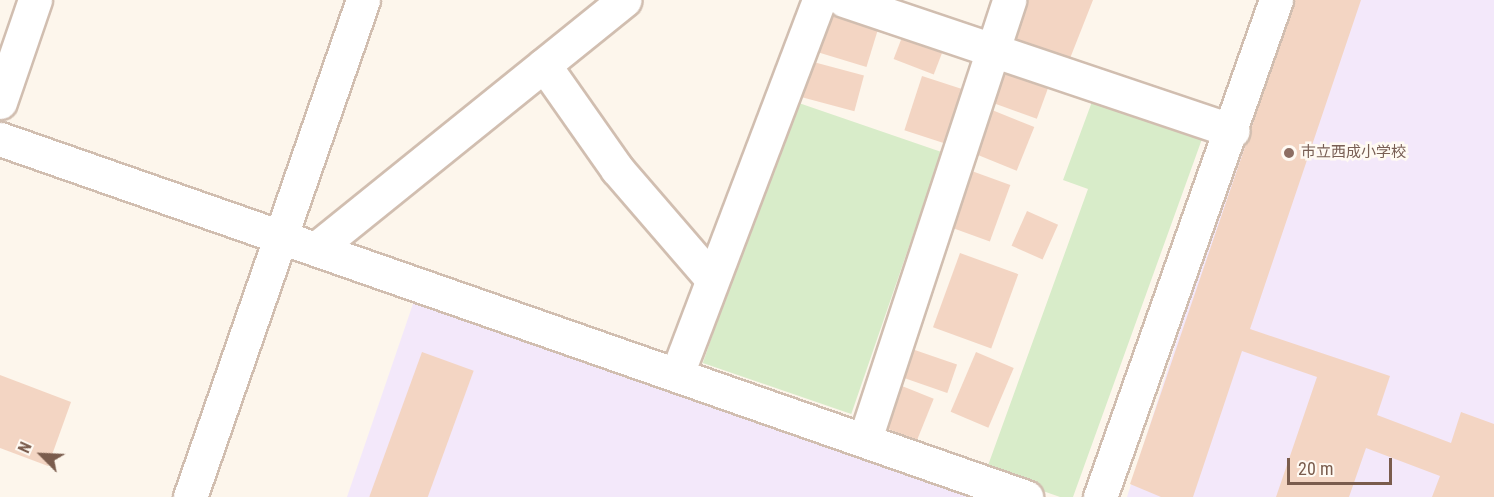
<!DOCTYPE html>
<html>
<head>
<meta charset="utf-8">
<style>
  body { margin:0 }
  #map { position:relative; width:1494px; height:497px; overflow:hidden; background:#fdf6ec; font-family:"Roboto Condensed","Noto Sans JP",sans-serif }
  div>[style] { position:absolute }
  .education>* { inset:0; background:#f3e8fa }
  .green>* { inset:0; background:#d8ecc9; transform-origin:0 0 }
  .building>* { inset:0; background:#f3d5c3; transform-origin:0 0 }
  .roads { filter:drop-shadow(2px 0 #d1beb0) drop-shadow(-2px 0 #d1beb0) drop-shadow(0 2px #d1beb0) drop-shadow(0 -2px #d1beb0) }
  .minor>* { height:33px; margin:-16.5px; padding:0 16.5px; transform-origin:16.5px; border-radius:16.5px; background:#fff }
  .dots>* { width:16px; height:16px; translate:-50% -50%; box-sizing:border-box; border:3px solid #fffaf3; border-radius:50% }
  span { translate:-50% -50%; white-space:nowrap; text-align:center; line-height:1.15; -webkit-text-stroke:5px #fffaf3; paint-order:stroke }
  .education-label { font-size:15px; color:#785e54 }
  .left { translate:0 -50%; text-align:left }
  .north { position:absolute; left:12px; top:425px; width:60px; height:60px; -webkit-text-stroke:4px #fffaf3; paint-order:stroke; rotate:294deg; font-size:16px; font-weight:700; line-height:24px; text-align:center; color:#7a5c4d }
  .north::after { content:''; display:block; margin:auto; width:21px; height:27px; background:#7a5c4d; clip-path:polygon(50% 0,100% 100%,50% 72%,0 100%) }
  .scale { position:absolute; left:1287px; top:458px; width:105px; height:27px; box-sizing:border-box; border:3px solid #7a5c4d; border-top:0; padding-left:8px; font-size:18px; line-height:21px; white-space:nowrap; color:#7a5c4d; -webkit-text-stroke:4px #fffaf3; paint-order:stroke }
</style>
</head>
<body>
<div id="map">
  <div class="education">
    <i style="clip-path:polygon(1285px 0,1494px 0,1494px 497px,1127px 497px)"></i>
    <i style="clip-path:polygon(416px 295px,994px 497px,347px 497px)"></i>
  </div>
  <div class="green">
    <i style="clip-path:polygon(1093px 99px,1202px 139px,1073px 497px,1060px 497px,986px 471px,1088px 189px,1063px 180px)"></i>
    <i style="left:793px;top:101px;width:157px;height:277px;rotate:19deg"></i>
  </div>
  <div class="building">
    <i style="clip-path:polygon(1022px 0,1093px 0,1067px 66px,1006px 42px)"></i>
    <i style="clip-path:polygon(1295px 0,1361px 0,1250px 329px,1390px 376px,1377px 415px,1451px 443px,1461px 412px,1494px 424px,1494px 497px,1432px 497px,1440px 476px,1366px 448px,1349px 497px,1276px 497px,1317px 377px,1242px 351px,1193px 497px,1161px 497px,1130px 484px)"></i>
    <i style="left:827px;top:8px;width:55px;height:45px;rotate:17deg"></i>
    <i style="left:904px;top:32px;width:43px;height:29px;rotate:21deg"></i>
    <i style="left:806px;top:60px;width:60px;height:37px;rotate:15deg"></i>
    <i style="left:1000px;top:65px;width:53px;height:38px;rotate:20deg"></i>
    <i style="left:922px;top:76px;width:42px;height:57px;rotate:18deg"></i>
    <i style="left:987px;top:108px;width:51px;height:47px;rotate:22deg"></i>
    <i style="left:969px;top:170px;width:44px;height:60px;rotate:20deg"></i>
    <i style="left:1027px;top:211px;width:34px;height:38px;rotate:24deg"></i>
    <i style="left:960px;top:253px;width:62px;height:79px;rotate:20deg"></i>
    <i style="left:906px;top:347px;width:54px;height:30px;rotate:19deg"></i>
    <i style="left:422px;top:352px;width:55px;height:154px;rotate:20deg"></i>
    <i style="left:976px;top:352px;width:41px;height:65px;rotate:23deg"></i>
    <i style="clip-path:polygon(0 375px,71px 402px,48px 466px,0 448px)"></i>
    <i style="left:892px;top:382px;width:45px;height:45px;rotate:22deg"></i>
  </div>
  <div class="roads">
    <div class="minor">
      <i style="left:844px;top:0;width:410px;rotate:18.6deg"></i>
      <i style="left:544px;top:65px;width:127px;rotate:54.9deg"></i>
      <i style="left:617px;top:169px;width:145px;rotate:49.2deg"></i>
      <i style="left:0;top:102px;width:108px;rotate:-71.1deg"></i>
      <i style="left:0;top:139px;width:1087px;rotate:19.24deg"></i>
      <i style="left:317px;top:248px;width:395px;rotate:-38.9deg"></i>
      <i style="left:677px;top:374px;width:400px;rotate:-69.2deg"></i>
      <i style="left:865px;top:439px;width:462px;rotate:-71.8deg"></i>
      <i style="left:190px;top:497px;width:526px;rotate:-70.81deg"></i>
      <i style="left:1100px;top:497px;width:527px;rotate:-70.5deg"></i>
    </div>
  </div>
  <div class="dots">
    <i style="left:1289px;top:153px;background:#8d6e63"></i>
  </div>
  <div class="education-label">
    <span class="left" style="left:1301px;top:153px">市立西成小学校</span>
  </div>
  <div class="north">N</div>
  <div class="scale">20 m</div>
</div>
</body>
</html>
